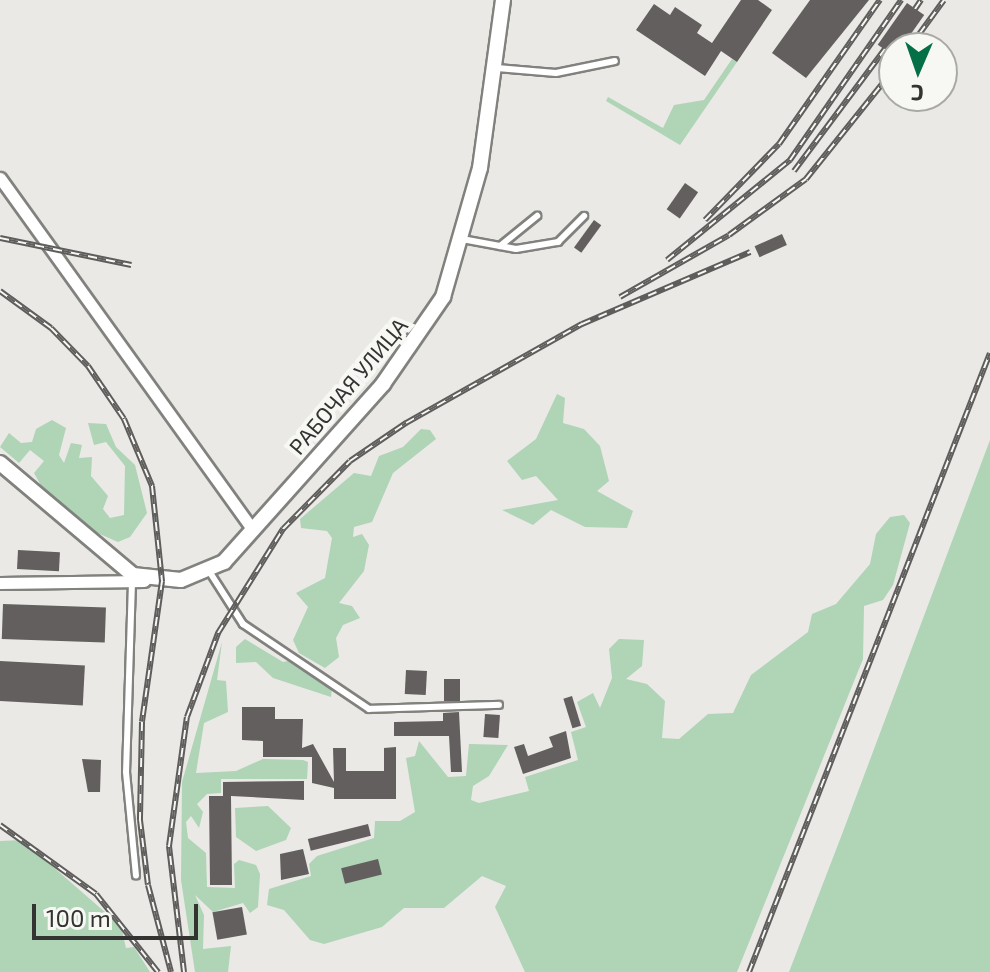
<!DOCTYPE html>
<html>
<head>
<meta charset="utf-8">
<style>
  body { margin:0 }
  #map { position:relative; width:990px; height:972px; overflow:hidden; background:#eae9e6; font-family:"Exo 2",sans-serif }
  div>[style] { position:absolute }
  .green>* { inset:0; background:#afd4b6 }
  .building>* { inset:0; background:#625f5e; transform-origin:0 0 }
  .roads { filter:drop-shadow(2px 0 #81817e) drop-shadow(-2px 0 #81817e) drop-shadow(0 2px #81817e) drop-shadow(0 -2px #81817e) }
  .service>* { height:6px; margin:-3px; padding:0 3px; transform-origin:3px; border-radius:3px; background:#fff }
  .minor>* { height:11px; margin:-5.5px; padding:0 5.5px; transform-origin:5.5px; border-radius:5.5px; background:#fff }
  .tertiary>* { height:14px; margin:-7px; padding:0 7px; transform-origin:7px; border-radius:7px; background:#fff }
  .rail>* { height:6px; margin-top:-3px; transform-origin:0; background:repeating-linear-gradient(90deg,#f7f7f4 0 9px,#5e5d5c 0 18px); box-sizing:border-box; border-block:2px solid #5e5d5c }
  span { translate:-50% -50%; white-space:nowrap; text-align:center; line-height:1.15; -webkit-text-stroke:8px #f7f7f4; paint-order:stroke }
  .street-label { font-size:22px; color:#333332 }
  .north { position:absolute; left:878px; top:32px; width:80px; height:80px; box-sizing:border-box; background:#f7f7f4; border:2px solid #a9a9a6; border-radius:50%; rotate:182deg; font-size:22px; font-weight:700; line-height:32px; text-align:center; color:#333332 }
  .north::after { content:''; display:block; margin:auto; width:28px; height:36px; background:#056f46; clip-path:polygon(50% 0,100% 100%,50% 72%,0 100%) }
  .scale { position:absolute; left:32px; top:904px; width:166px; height:36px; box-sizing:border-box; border:4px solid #333332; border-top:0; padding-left:10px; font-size:24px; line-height:28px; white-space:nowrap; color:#333332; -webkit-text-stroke:6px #f7f7f4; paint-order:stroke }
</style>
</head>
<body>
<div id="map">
  <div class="green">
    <i style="clip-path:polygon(732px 59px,737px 62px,680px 145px,606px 101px,608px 97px,663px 128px,674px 105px,704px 100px)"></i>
    <i style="clip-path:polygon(557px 394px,565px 398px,563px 423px,584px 429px,600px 446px,609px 481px,597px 491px,633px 511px,627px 528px,585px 527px,551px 510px,533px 525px,502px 510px,558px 500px,536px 476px,522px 480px,507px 461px,536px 439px)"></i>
    <i style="clip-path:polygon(52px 420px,66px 428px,59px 455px,64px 463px,71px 443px,82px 445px,79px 458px,92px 457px,91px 476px,108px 496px,103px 509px,110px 518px,124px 515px,125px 466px,106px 442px,94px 445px,88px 423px,106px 424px,116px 447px,135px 465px,147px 513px,130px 537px,118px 542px,93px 531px,43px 489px,34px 473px,44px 461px,30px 450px,19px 463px,0 447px,9px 433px,21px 443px,32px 442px,36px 429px)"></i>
    <i style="clip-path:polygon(421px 429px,430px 430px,436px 439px,393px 473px,372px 522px,354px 527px,353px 537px,362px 534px,369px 545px,364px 571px,339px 603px,352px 606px,360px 618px,343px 625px,336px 638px,339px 657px,325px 668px,299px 653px,293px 640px,308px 607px,296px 593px,325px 578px,332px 538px,327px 531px,301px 528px,300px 519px,354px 473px,371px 476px,379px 456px,403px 447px)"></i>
    <i style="clip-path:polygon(990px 440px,990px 972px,789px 972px,844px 829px)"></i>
    <i style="clip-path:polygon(904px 515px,910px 523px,893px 585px,883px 600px,864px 606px,863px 659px,737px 972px,525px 972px,495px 907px,506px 886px,482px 876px,444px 908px,404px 908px,382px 927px,324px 944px,310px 940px,284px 910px,267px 905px,269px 889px,311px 876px,309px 864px,317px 856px,374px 838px,375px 821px,400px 821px,415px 812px,406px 758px,415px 756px,419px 741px,448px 777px,466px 776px,469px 744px,508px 745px,489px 776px,473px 786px,471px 800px,479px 803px,529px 791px,525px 777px,578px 760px,571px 732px,586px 727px,577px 702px,593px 693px,600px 708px,612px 678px,609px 649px,619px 639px,644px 640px,642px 666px,626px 679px,647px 684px,665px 701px,662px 738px,679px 739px,708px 714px,733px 713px,751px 675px,808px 632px,812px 614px,836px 604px,870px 564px,876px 534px,890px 517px)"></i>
    <i style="clip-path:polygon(245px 639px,283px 662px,293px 660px,332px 688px,331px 697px,273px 678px,256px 662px,236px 663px,236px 647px)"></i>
    <i style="clip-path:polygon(222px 642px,217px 680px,226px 681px,228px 712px,204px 723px,196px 773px,236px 771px,263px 759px,303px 760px,308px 762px,307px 779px,221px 779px,221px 793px,207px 794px,197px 804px,203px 812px,199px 828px,191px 816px,186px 822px,188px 838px,206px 853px,207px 887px,235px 888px,234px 864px,239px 860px,256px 865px,260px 874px,258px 907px,250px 913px,243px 903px,213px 912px,195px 895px,204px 915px,203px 949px,231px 946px,228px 972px,195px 972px,181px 880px,182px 782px)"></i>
    <i style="clip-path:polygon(268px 806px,291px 828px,286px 840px,256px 851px,236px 837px,235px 808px)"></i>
    <i style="clip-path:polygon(22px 840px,121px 926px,126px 948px,134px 947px,150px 972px,0 972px,0 841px)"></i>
  </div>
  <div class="building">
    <i style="clip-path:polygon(741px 0,758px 0,772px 10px,737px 62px,721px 51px,705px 76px,636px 30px,654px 4px,670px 15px,675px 7px,702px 25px,697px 33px,712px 43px)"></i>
    <i style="clip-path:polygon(810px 0,869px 0,806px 78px,772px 53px)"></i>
    <i style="left:907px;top:3px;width:21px;height:51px;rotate:35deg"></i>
    <i style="left:685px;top:183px;width:16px;height:32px;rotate:35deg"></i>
    <i style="left:594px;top:220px;width:9px;height:34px;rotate:36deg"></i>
    <i style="left:782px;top:234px;width:12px;height:30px;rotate:66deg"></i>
    <i style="left:18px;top:550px;width:42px;height:19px;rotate:3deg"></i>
    <i style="left:3px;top:604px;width:103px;height:35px;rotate:2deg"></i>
    <i style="left:0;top:661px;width:85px;height:40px;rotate:3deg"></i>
    <i style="left:406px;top:670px;width:21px;height:24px;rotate:3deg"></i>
    <i style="left:444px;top:679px;width:16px;height:22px"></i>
    <i style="left:572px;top:696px;width:31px;height:9px;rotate:73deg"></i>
    <i style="clip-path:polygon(242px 707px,275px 707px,275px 719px,303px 719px,302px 748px,313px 744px,334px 782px,333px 748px,346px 748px,346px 771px,384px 771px,384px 748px,396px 747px,396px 799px,334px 799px,334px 788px,312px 783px,312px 757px,263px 757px,263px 741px,242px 740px)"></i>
    <i style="clip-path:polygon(459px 712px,462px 772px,451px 772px,449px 736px,394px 736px,394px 722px,443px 721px,443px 713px)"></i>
    <i style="left:485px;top:714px;width:15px;height:23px;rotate:4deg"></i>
    <i style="clip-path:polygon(566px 731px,571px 758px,523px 774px,514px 747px,524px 744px,528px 756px,553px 747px,549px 737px)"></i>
    <i style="clip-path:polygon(82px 759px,101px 760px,100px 792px,88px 792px)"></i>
    <i style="clip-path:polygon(304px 781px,304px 800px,231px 796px,232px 885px,210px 885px,209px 796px,223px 796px,223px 782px)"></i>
    <i style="left:368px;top:824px;width:12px;height:62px;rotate:76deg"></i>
    <i style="clip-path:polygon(303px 849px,309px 874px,281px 880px,280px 854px)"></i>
    <i style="left:378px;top:859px;width:16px;height:38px;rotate:76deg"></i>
    <i style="left:242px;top:907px;width:28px;height:30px;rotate:80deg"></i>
  </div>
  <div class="roads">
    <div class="service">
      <i style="left:497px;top:68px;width:59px;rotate:4.8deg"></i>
      <i style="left:556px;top:73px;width:60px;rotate:-11.5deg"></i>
      <i style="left:462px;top:239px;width:55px;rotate:10.5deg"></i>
      <i style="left:516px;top:249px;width:43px;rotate:-9.5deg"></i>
      <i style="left:558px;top:242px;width:37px;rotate:-45deg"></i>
      <i style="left:500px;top:246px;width:48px;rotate:-39deg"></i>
      <i style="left:209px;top:571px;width:63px;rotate:57.3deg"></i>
      <i style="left:243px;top:624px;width:152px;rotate:34deg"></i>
      <i style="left:369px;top:709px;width:130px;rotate:-1.8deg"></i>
      <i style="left:132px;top:582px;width:190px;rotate:91.8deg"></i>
      <i style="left:126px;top:772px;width:104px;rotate:84.5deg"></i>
    </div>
    <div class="minor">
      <i style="left:0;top:178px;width:433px;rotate:54.3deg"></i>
      <i style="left:0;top:583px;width:144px;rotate:-0.8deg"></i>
    </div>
    <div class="tertiary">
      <i style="left:0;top:463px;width:174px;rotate:40.1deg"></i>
      <i style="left:133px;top:575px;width:48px;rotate:5.9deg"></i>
      <i style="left:181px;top:580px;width:47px;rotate:-22.7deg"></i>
      <i style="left:224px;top:562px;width:239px;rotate:-48.2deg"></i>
      <i style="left:383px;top:384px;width:106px;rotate:-55.4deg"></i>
      <i style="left:443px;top:297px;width:134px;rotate:-74deg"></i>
      <i style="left:480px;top:168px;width:170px;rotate:-82.2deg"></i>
    </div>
  </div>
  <div class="rail">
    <i style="left:915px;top:9px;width:11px;rotate:-56deg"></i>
    <i style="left:909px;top:48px;width:59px;rotate:-53.9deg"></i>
    <i style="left:794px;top:171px;width:152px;rotate:-53.3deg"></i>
    <i style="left:705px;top:220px;width:106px;rotate:-45.8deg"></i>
    <i style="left:779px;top:144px;width:176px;rotate:-55deg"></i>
    <i style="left:0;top:238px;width:134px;rotate:11.6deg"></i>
    <i style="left:667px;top:260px;width:159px;rotate:-39.1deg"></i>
    <i style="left:790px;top:160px;width:195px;rotate:-55.2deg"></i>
    <i style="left:0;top:291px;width:63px;rotate:36deg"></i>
    <i style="left:51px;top:328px;width:53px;rotate:45.8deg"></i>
    <i style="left:88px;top:366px;width:64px;rotate:55.8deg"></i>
    <i style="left:124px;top:419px;width:73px;rotate:67.3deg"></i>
    <i style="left:152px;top:486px;width:96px;rotate:84deg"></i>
    <i style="left:162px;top:581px;width:142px;rotate:98.1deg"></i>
    <i style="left:142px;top:722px;width:98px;rotate:91.2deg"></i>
    <i style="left:140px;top:820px;width:65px;rotate:83deg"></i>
    <i style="left:148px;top:885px;width:90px;rotate:75.2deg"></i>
    <i style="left:620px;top:297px;width:125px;rotate:-29.6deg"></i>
    <i style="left:729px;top:235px;width:95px;rotate:-36deg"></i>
    <i style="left:806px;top:179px;width:141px;rotate:-51.3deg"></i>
    <i style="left:0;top:825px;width:118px;rotate:35.7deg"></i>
    <i style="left:96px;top:894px;width:100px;rotate:51.5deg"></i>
    <i style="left:184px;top:972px;width:127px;rotate:-96.8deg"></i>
    <i style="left:169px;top:846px;width:130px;rotate:-82.1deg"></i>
    <i style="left:187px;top:717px;width:90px;rotate:-69.7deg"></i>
    <i style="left:218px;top:633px;width:123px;rotate:-58deg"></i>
    <i style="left:283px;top:529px;width:95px;rotate:-45.4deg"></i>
    <i style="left:350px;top:461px;width:68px;rotate:-34.2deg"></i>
    <i style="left:406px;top:423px;width:202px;rotate:-29.4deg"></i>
    <i style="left:582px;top:324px;width:183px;rotate:-23.2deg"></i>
    <i style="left:749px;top:972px;width:664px;rotate:-68.73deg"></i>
  </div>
  <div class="street-label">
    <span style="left:348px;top:386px;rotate:-50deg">РАБОЧАЯ УЛИЦА</span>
  </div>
  <div class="north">С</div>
  <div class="scale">100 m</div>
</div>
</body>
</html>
